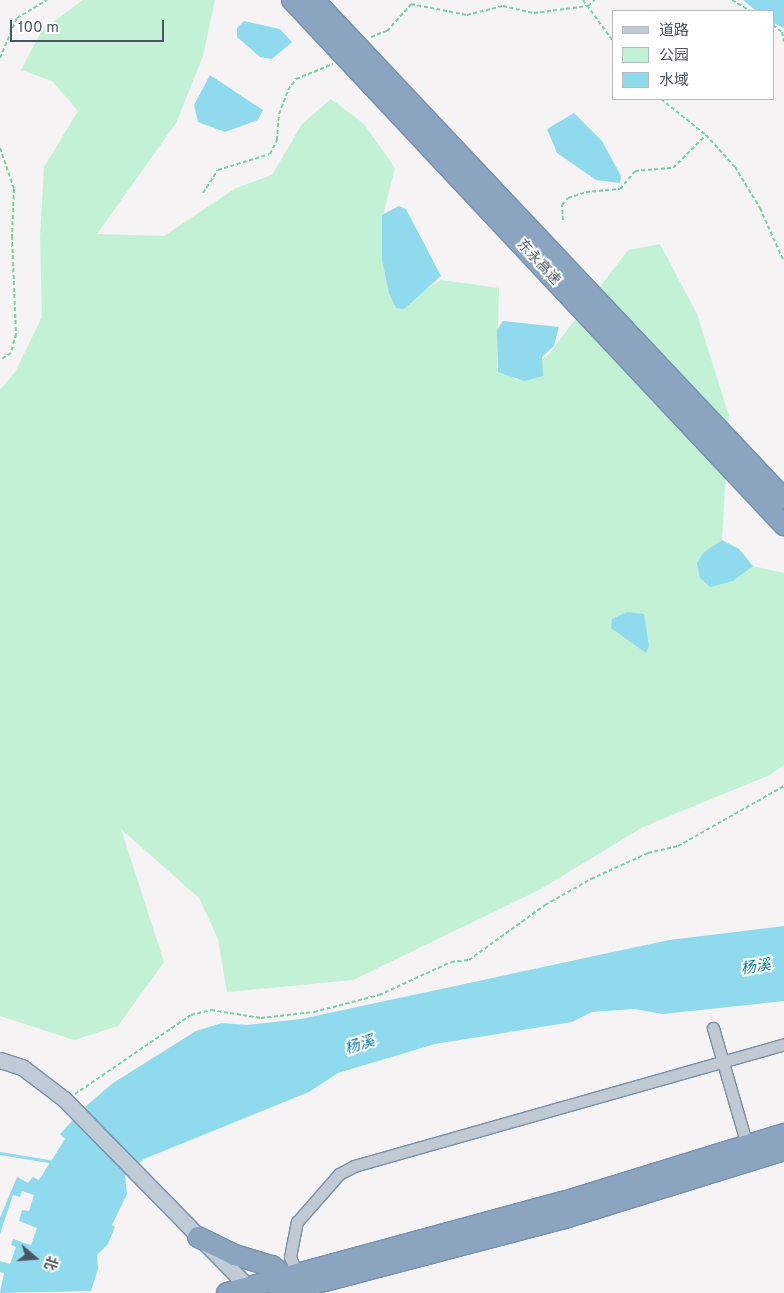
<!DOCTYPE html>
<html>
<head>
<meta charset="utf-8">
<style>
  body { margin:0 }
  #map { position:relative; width:784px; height:1293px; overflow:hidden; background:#f5f3f3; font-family:Overpass,"Noto Sans SC",sans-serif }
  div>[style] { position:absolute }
  .green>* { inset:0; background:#c3f1d5 }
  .water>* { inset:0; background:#90daee }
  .stream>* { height:3px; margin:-1.5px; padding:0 1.5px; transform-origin:1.5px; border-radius:1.5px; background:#90daee }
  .path>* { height:2px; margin-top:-1px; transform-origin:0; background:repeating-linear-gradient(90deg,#7ad0a6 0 4px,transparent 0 6.5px) }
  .roads { filter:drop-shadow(1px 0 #7690ad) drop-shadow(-1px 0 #7690ad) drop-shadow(0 1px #7690ad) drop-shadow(0 -1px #7690ad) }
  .street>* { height:11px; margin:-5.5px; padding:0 5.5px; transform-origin:5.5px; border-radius:5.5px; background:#c1cad2 }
  .secondary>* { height:15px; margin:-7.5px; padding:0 7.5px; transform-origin:7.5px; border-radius:7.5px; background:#c1cbd6 }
  .highway>* { height:20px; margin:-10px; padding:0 10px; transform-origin:10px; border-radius:10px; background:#8ba5c1 }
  span { translate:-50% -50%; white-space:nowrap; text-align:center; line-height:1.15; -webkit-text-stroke:4px #fff; paint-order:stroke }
  .street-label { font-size:14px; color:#4a5661 }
  .water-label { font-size:15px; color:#0c7c9b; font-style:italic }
  .legend { position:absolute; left:612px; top:10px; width:162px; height:90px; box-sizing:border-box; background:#fff; border:1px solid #b7bbc0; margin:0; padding:6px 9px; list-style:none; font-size:15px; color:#4a5661 }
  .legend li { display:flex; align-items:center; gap:10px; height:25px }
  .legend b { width:25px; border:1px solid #b7bbc0 }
  .north { position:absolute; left:10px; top:1233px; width:50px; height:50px; -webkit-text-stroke:4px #fff; paint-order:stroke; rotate:108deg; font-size:14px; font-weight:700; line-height:20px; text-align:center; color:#4a5661 }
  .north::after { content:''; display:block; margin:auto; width:18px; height:22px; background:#4a5661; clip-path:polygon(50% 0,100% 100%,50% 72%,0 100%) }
  .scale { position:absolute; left:10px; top:20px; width:154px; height:22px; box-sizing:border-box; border:2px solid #4a5661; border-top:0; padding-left:6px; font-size:15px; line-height:18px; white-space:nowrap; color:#4a5661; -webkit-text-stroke:4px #fff; paint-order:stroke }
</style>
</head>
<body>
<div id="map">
  <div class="green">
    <i style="clip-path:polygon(83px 0,215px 0,203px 56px,176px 123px,97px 234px,164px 236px,236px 188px,272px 175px,302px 124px,331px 99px,364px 124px,395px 168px,384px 211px,396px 308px,441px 280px,499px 288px,497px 369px,517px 380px,549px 354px,628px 250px,660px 244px,697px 314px,729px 416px,722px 540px,704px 552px,704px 584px,753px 566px,784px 573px,784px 765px,770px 775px,643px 827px,539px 890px,353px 980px,227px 992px,218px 939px,199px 898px,121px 829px,164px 962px,118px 1026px,74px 1040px,0 1016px,0 390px,15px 372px,42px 317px,40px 237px,44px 167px,78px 111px,52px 81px,21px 70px,42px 30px)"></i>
  </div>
  <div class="water">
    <i style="clip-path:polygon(743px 0,784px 0,784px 28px,773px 23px,773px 11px,756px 11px)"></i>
    <i style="clip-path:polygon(244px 21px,280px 29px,292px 42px,272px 59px,260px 57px,237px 37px,237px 28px)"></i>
    <i style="clip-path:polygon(210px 75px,263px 110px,258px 120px,225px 132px,198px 122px,194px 105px)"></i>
    <i style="clip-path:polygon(574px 113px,602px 141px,621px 176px,620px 183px,596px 180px,557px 153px,547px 129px)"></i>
    <i style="clip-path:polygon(399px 206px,406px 209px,441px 276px,404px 309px,396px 308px,389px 293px,382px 260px,382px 215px)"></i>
    <i style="clip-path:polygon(503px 321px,559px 327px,554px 346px,542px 357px,543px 376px,524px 381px,498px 372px,497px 330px)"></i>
    <i style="clip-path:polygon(722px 540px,739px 549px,753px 566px,733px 581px,710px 587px,700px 578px,697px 563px,704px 552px)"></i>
    <i style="clip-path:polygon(627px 612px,644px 614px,649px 646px,646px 653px,611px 628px,612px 619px)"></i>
    <i style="clip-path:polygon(784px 926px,784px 1001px,663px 1014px,634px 1009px,592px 1012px,572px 1022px,435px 1044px,338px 1073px,309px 1092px,144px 1159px,125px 1176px,127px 1194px,112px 1225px,115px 1227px,108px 1244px,97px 1255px,98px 1269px,91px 1291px,0 1293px,4px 1273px,0 1272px,0 1261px,10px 1264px,16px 1247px,11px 1245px,13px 1239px,31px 1245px,37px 1228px,19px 1221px,22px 1210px,29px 1211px,34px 1195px,22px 1191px,20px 1197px,13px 1195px,0 1234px,0 1218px,17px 1177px,28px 1183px,33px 1177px,39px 1180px,65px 1139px,60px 1134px,86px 1106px,113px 1083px,196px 1031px,222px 1023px,247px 1025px,301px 1019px,669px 940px)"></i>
  </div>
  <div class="stream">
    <i style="left:0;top:1153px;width:55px;rotate:9.5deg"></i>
  </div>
  <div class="path">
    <i style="left:583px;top:0;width:51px;rotate:53.8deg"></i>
    <i style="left:732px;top:0;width:21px;rotate:31deg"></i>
    <i style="left:773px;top:25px;width:11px;rotate:38deg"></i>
    <i style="left:782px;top:32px;width:10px;rotate:79deg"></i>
    <i style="left:371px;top:37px;width:17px;rotate:-21deg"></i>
    <i style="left:387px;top:31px;width:36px;rotate:-48deg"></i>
    <i style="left:411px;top:4px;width:57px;rotate:11.1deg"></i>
    <i style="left:467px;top:15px;width:37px;rotate:-14deg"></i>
    <i style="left:503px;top:6px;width:32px;rotate:13deg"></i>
    <i style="left:534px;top:13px;width:54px;rotate:-7.4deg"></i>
    <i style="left:588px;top:6px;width:9px;rotate:-41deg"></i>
    <i style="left:0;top:58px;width:43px;rotate:-67deg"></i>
    <i style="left:17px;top:18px;width:35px;rotate:-31deg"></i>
    <i style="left:661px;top:99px;width:58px;rotate:38.7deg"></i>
    <i style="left:706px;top:135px;width:43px;rotate:47.8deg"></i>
    <i style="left:735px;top:167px;width:48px;rotate:58.6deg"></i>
    <i style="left:760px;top:208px;width:59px;rotate:66deg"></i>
    <i style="left:0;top:148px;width:43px;rotate:71.1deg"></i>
    <i style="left:14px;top:189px;width:47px;rotate:92.4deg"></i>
    <i style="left:12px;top:236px;width:98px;rotate:87.7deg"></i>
    <i style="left:16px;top:334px;width:20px;rotate:105deg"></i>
    <i style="left:11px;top:353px;width:13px;rotate:148deg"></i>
    <i style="left:203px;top:193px;width:27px;rotate:-57deg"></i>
    <i style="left:218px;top:170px;width:54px;rotate:-17.1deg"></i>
    <i style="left:270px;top:154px;width:16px;rotate:-63deg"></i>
    <i style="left:277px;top:140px;width:26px;rotate:-86deg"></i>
    <i style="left:279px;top:114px;width:26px;rotate:-69deg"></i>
    <i style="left:288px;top:90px;width:14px;rotate:-54deg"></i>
    <i style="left:296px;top:79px;width:40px;rotate:-22deg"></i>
    <i style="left:563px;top:220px;width:15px;rotate:-94deg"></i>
    <i style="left:562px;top:205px;width:9px;rotate:-49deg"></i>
    <i style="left:568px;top:198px;width:19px;rotate:-18deg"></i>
    <i style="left:586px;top:192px;width:34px;rotate:-5deg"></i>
    <i style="left:620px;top:189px;width:23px;rotate:-50deg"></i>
    <i style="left:635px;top:171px;width:38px;rotate:-5deg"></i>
    <i style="left:673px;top:168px;width:47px;rotate:-45deg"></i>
    <i style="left:75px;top:1094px;width:140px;rotate:-34.3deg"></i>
    <i style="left:191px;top:1015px;width:21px;rotate:-14deg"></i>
    <i style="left:211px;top:1010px;width:51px;rotate:9.1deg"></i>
    <i style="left:261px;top:1018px;width:53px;rotate:-6.5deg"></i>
    <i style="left:314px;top:1012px;width:67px;rotate:-14.7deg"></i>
    <i style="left:379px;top:995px;width:79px;rotate:-24.6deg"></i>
    <i style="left:451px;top:962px;width:18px;rotate:-6deg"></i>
    <i style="left:469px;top:960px;width:94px;rotate:-35.9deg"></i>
    <i style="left:545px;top:905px;width:53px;rotate:-29.5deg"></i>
    <i style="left:591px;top:879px;width:63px;rotate:-24.5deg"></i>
    <i style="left:648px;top:853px;width:31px;rotate:-13deg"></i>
    <i style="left:678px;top:846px;width:122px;rotate:-29.5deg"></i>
  </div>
  <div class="roads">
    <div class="street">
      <i style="left:713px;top:1028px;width:122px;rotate:73.8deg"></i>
      <i style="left:297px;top:1274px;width:18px;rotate:-112deg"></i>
      <i style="left:290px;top:1257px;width:36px;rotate:-79deg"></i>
      <i style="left:297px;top:1222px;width:64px;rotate:-48.8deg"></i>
      <i style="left:339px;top:1174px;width:17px;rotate:-28deg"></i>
      <i style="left:354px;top:1166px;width:447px;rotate:-15.8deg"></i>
    </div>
    <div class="secondary">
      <i style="left:0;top:1060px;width:23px;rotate:18deg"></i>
      <i style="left:22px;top:1067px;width:53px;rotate:37.3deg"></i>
      <i style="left:64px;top:1099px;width:272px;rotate:45.6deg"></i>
    </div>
    <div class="highway">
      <i style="left:292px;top:0;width:720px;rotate:46.86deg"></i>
      <i style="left:314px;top:0;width:685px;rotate:46.71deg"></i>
      <i style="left:198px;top:1237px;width:41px;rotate:25.9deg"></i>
      <i style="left:235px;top:1255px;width:39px;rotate:17deg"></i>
      <i style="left:272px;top:1266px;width:18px;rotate:38deg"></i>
      <i style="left:227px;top:1293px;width:348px;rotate:-15.2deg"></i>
      <i style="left:563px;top:1202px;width:231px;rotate:-17.1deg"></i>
      <i style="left:279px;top:1293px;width:299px;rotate:-14.7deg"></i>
      <i style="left:568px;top:1217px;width:226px;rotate:-17.2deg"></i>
    </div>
  </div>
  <div class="street-label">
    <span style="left:538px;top:263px;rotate:47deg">东永高速</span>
  </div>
  <div class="water-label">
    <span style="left:756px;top:968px;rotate:-9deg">杨溪</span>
    <span style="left:360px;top:1046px;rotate:-18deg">杨溪</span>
  </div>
  <ul class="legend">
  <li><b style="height:6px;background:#c1cbd6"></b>道路</li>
  <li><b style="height:14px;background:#c3f1d5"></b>公园</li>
  <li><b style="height:14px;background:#90daee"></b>水域</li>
  </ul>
  <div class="north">北</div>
  <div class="scale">100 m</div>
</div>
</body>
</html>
